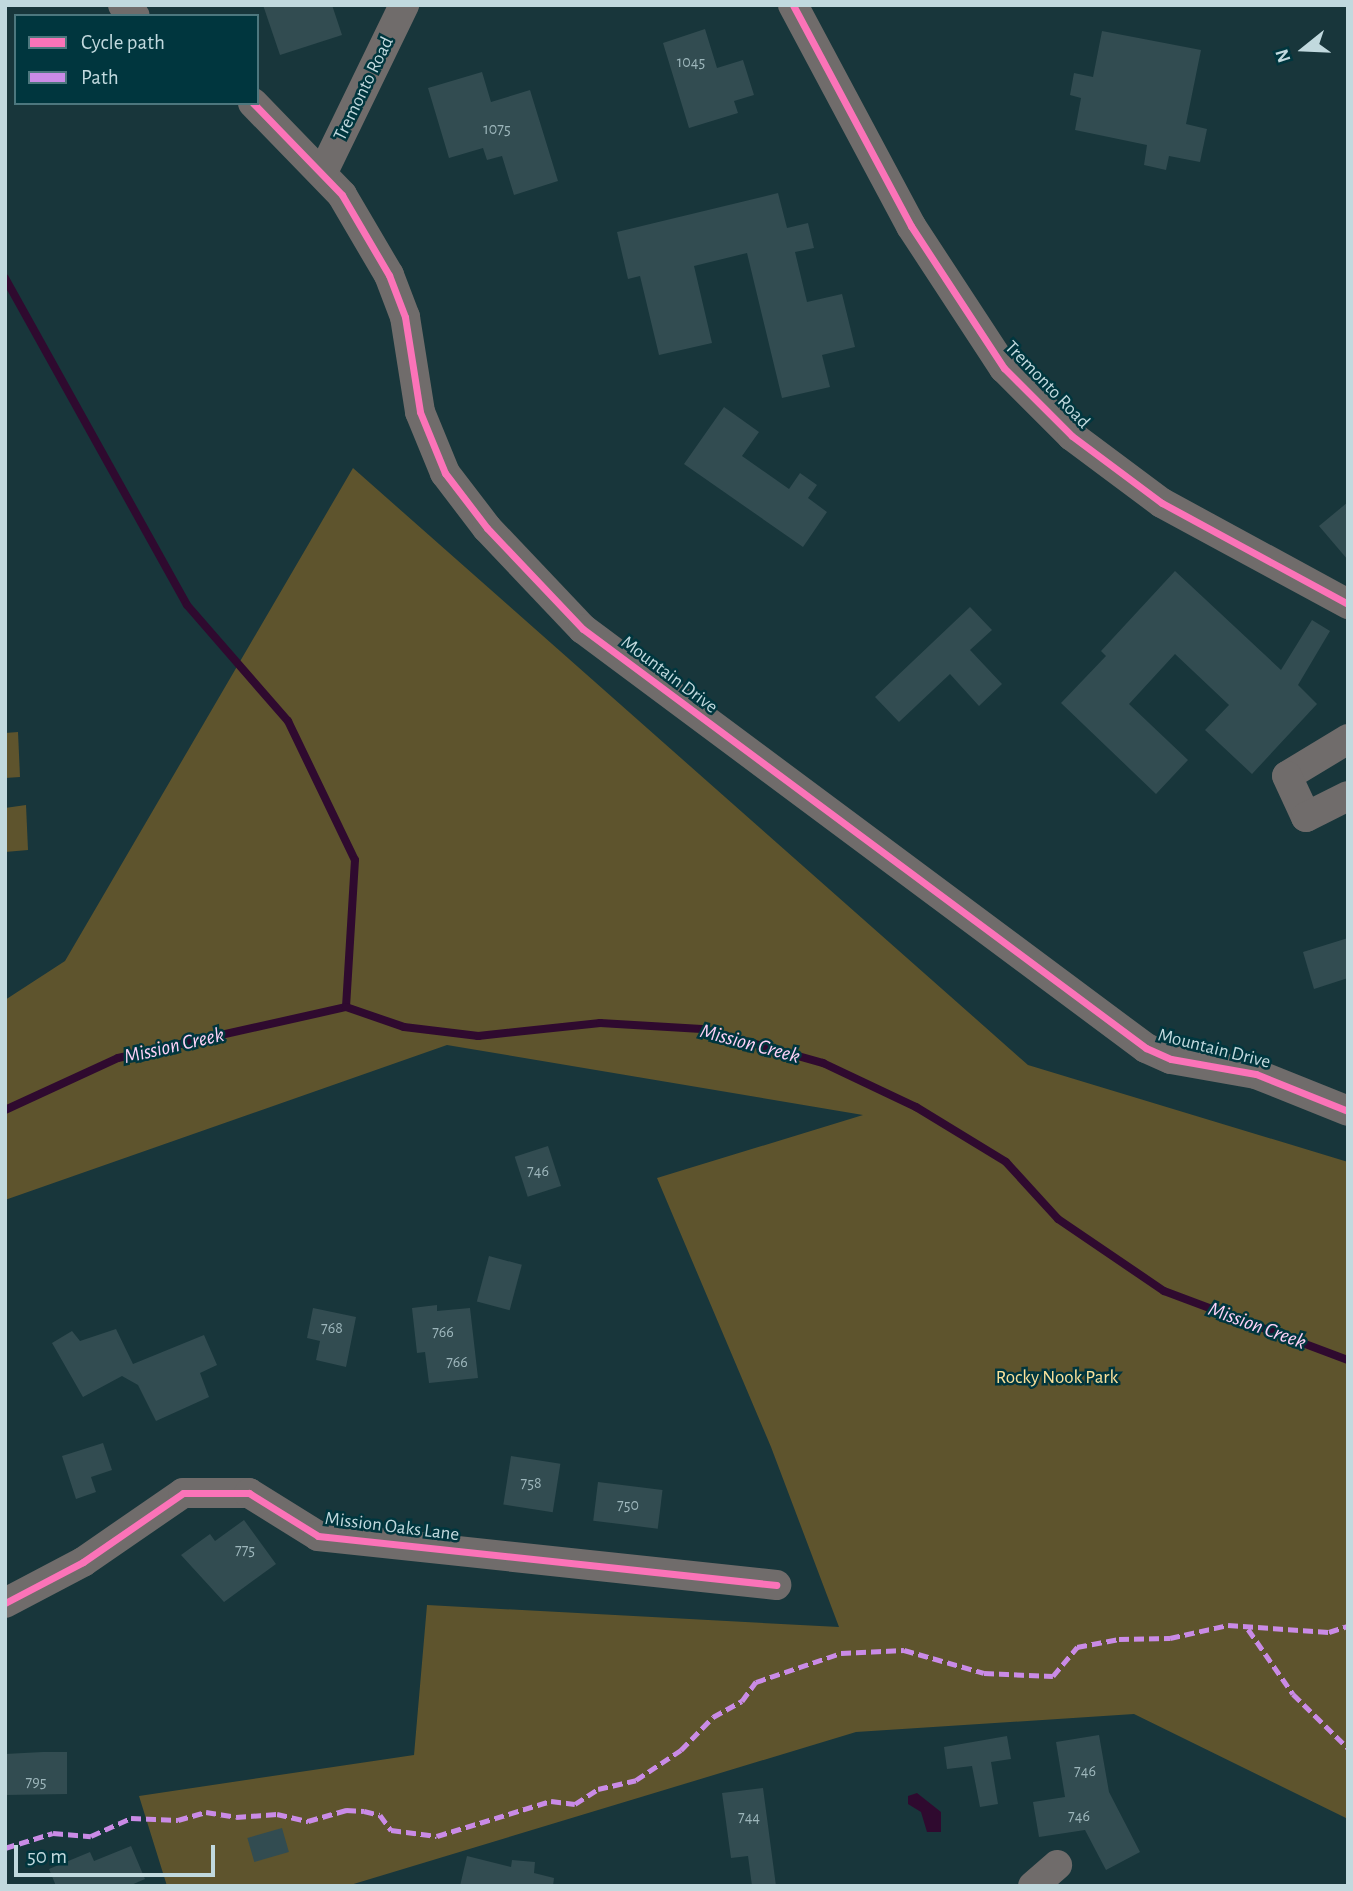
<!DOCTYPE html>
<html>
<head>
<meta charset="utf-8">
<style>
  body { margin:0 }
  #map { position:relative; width:1353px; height:1891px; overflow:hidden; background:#18363b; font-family:"Alegreya Sans",sans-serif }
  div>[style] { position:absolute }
  .green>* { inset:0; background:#5e542d }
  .water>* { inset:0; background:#2f0a2f }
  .stream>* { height:8px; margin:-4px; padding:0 4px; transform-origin:4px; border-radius:4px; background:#2f0a2f }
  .building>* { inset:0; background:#324c51; transform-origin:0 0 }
  .minor>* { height:30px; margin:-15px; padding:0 15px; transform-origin:15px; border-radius:15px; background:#706c6b }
  .quiet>* { height:5px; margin-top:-2.5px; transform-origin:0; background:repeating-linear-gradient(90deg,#ca8be6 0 10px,transparent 0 15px) }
  .cycleway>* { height:7px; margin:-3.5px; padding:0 3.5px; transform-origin:3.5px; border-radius:3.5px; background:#fb73b8 }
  span { translate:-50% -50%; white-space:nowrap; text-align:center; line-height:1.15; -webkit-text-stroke:5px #00363e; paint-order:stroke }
  .number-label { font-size:16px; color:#9db6bb }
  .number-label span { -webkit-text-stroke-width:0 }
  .street-label { font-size:19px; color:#c1d9de }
  .park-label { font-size:19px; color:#fbe29b }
  .water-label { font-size:21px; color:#fed2f8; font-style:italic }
  .frame { position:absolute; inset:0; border:7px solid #c1d9de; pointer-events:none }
  .legend { position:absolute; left:14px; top:14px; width:245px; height:91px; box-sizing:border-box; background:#00363e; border:2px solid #4d777e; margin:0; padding:9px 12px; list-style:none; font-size:21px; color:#c1d9de }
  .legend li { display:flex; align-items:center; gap:14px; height:35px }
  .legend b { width:35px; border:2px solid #4d777e }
  .north { position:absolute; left:1269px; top:14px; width:70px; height:70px; -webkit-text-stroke:5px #00363e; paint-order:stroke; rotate:252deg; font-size:19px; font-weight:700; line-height:28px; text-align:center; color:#c1d9de }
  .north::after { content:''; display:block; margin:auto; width:24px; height:32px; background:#c1d9de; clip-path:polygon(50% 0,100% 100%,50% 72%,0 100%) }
  .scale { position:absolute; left:14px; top:1845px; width:201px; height:32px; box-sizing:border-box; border:4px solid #c1d9de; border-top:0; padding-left:9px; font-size:21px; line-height:24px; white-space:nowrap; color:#c1d9de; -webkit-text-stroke:5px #00363e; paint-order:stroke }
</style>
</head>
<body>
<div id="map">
  <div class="green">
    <i style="clip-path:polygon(353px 468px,1028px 1065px,1348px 1162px,1348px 1819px,1134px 1714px,856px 1732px,347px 1886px,167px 1886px,139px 1796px,414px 1755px,427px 1605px,839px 1627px,771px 1447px,657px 1178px,863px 1115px,447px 1045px,5px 1200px,5px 1000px,65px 961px)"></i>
    <i style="clip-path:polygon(18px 732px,20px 777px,5px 778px,5px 733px)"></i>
    <i style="clip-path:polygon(26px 805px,28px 850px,5px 852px,5px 808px)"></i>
  </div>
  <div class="water">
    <i style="clip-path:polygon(917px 1793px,941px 1812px,941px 1832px,927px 1832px,921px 1812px,908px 1804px,908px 1796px)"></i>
  </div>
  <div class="stream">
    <i style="left:5px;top:278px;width:374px;rotate:60.9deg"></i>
    <i style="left:187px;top:605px;width:154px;rotate:49deg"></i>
    <i style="left:288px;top:721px;width:154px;rotate:64.3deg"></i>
    <i style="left:355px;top:860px;width:147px;rotate:93.5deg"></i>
    <i style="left:5px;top:1110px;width:124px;rotate:-24.7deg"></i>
    <i style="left:118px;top:1058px;width:234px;rotate:-12.6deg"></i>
    <i style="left:346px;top:1007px;width:61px;rotate:19deg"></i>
    <i style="left:404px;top:1027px;width:75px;rotate:6.9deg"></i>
    <i style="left:478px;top:1036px;width:123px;rotate:-6.1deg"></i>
    <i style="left:600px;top:1023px;width:102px;rotate:3.4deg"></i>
    <i style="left:702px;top:1029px;width:126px;rotate:15.7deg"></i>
    <i style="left:823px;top:1063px;width:103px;rotate:25.3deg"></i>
    <i style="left:916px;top:1107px;width:105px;rotate:31.4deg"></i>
    <i style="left:1006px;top:1162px;width:77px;rotate:47.6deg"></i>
    <i style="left:1058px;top:1219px;width:128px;rotate:34.2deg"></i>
    <i style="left:1164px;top:1291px;width:197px;rotate:20.6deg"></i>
  </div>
  <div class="building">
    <i style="clip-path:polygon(263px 5px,332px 5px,342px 35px,280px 55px)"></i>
    <i style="clip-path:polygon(705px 29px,717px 68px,743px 60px,754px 95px,734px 101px,738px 113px,689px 128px,663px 43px)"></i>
    <i style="clip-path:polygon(1102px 31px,1201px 50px,1186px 124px,1207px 129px,1200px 162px,1169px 156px,1166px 170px,1144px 165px,1147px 145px,1075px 130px,1081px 98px,1070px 95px,1074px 73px,1093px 77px)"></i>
    <i style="clip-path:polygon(482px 72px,491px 102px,530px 90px,558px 181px,514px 195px,502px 156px,487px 160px,483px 148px,449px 158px,428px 88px)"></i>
    <i style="clip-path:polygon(778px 193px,787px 228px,808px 223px,814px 248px,795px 252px,807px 302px,842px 294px,855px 347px,822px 355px,830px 387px,782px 398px,747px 253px,694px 266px,712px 343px,659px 355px,640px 276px,628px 279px,617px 232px)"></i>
    <i style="clip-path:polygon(724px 407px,759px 432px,742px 456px,789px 489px,800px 473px,817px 485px,808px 498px,827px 512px,803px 547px,684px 464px)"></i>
    <i style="clip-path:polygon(1348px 502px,1348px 560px,1319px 526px)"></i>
    <i style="clip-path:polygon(1175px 571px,1281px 670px,1312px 620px,1330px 631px,1298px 685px,1317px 704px,1252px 774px,1205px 730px,1229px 705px,1175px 654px,1129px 704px,1188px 760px,1156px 794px,1061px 703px,1106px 656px,1101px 651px)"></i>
    <i style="clip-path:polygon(970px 607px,992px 630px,970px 650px,1002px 684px,979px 706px,950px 674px,899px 722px,875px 697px)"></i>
    <i style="clip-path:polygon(1348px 938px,1348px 978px,1314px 989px,1303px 952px)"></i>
    <i style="left:548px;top:1146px;width:42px;height:35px;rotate:72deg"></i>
    <i style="left:489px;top:1256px;width:34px;height:47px;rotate:15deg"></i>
    <i style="clip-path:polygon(437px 1305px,437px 1311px,470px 1308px,478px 1378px,429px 1383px,425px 1352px,417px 1353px,412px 1308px)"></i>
    <i style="clip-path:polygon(313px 1308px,356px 1317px,346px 1367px,316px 1360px,320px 1341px,307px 1338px)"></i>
    <i style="clip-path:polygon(116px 1329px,133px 1364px,204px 1335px,217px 1365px,200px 1373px,209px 1397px,156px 1421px,138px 1385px,122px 1376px,83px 1397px,52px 1343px,72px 1331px,80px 1341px)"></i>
    <i style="clip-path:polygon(103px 1443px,112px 1470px,91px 1477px,96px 1492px,76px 1499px,62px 1456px)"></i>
    <i style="left:511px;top:1456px;width:50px;height:49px;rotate:9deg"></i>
    <i style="left:598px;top:1482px;width:65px;height:39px;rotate:7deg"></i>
    <i style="clip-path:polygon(244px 1520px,276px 1564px,224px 1602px,181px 1555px,210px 1534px,215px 1541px)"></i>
    <i style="clip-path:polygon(1099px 1735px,1109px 1792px,1140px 1852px,1106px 1870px,1085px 1830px,1039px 1837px,1033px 1802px,1065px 1797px,1056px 1742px)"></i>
    <i style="clip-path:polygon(1007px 1736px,1011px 1759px,991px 1762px,998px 1804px,980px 1807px,972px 1766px,947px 1769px,944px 1747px)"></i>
    <i style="clip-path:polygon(43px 1752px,67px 1752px,67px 1794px,5px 1795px,5px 1754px)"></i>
    <i style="clip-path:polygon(763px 1788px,776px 1886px,752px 1886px,748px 1856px,731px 1858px,722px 1793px)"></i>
    <i style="left:282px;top:1828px;width:25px;height:36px;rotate:74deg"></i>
    <i style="clip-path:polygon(131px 1846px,145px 1879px,129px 1886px,56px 1886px,49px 1869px,90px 1852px,94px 1861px)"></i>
    <i style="clip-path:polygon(467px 1856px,511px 1867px,512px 1860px,535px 1862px,534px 1873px,554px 1878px,553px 1886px,460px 1886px)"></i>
  </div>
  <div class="minor">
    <i style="left:123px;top:5px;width:16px;rotate:43deg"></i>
    <i style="left:793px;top:5px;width:251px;rotate:61.9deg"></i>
    <i style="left:911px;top:226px;width:170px;rotate:56.8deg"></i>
    <i style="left:1004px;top:368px;width:96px;rotate:45deg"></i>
    <i style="left:1072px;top:436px;width:112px;rotate:36.7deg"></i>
    <i style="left:1162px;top:503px;width:212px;rotate:28.5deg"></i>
    <i style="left:253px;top:103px;width:128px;rotate:45.9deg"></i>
    <i style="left:342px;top:195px;width:93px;rotate:59.6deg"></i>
    <i style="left:389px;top:275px;width:45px;rotate:69.1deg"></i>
    <i style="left:405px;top:317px;width:96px;rotate:81deg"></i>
    <i style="left:420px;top:412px;width:66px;rotate:67.7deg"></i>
    <i style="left:445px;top:473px;width:69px;rotate:52.6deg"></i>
    <i style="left:487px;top:528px;width:139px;rotate:46.5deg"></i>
    <i style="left:583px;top:629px;width:702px;rotate:36.66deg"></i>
    <i style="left:1146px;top:1048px;width:27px;rotate:24deg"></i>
    <i style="left:1171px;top:1059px;width:86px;rotate:10deg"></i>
    <i style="left:1256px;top:1074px;width:99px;rotate:21.9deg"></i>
    <i style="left:323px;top:172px;width:186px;rotate:-64.1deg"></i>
    <i style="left:1348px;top:739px;width:71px;rotate:148.8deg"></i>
    <i style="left:1287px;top:776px;width:45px;rotate:65.1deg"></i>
    <i style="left:1306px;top:817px;width:47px;rotate:-26.6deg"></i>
    <i style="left:5px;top:1603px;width:88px;rotate:-27.7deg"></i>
    <i style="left:83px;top:1562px;width:121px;rotate:-34.6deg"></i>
    <i style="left:183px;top:1493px;width:66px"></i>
    <i style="left:249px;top:1493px;width:81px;rotate:31.9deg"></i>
    <i style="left:318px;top:1536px;width:461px;rotate:6.1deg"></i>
    <i style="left:1033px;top:1886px;width:32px;rotate:-41deg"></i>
  </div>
  <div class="quiet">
    <i style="left:1248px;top:1629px;width:79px;rotate:55.3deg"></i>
    <i style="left:1293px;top:1694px;width:77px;rotate:44.5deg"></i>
    <i style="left:5px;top:1848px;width:50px;rotate:-17.4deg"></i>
    <i style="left:53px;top:1833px;width:38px;rotate:5deg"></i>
    <i style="left:91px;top:1836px;width:44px;rotate:-24.2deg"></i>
    <i style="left:131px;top:1818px;width:47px;rotate:2.4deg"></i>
    <i style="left:178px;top:1820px;width:29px;rotate:-16deg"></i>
    <i style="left:206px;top:1812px;width:30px;rotate:9deg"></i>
    <i style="left:236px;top:1817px;width:41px;rotate:-4.2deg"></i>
    <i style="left:277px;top:1814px;width:32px;rotate:13deg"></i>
    <i style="left:308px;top:1821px;width:40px;rotate:-16deg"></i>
    <i style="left:346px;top:1810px;width:18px;rotate:3deg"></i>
    <i style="left:364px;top:1811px;width:16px;rotate:14deg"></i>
    <i style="left:380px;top:1815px;width:19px;rotate:54deg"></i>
    <i style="left:391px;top:1830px;width:46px;rotate:7.4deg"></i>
    <i style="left:437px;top:1836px;width:119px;rotate:-17.1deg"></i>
    <i style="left:551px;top:1801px;width:24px;rotate:7deg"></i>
    <i style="left:575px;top:1804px;width:27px;rotate:-33deg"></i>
    <i style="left:598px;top:1789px;width:39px;rotate:-13deg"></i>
    <i style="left:636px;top:1780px;width:54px;rotate:-33.7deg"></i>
    <i style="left:681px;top:1750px;width:46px;rotate:-45.9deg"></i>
    <i style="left:713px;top:1717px;width:33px;rotate:-29deg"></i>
    <i style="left:742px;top:1701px;width:24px;rotate:-54deg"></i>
    <i style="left:756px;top:1682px;width:90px;rotate:-18.8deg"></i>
    <i style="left:841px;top:1653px;width:63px;rotate:-2.7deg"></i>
    <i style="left:904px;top:1650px;width:83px;rotate:16deg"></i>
    <i style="left:984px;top:1673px;width:69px;rotate:2.5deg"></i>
    <i style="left:1053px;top:1676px;width:38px;rotate:-50deg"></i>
    <i style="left:1077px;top:1647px;width:43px;rotate:-10.8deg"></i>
    <i style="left:1119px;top:1639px;width:51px;rotate:-1.1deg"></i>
    <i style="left:1170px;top:1638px;width:59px;rotate:-12.6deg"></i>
    <i style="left:1228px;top:1625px;width:101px;rotate:4deg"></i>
    <i style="left:1329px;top:1632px;width:20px;rotate:-18deg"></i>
  </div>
  <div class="cycleway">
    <i style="left:793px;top:5px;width:251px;rotate:61.9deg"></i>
    <i style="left:911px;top:226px;width:170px;rotate:56.8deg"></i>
    <i style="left:1004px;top:368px;width:96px;rotate:45deg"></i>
    <i style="left:1072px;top:436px;width:112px;rotate:36.7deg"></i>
    <i style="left:1162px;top:503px;width:212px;rotate:28.5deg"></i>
    <i style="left:253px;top:103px;width:128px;rotate:45.9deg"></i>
    <i style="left:342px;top:195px;width:93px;rotate:59.6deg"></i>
    <i style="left:389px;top:275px;width:45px;rotate:69.1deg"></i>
    <i style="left:405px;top:317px;width:96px;rotate:81deg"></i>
    <i style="left:420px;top:412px;width:66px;rotate:67.7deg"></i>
    <i style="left:445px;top:473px;width:69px;rotate:52.6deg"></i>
    <i style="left:487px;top:528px;width:139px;rotate:46.5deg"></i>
    <i style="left:583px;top:629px;width:702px;rotate:36.66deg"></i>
    <i style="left:1146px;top:1048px;width:27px;rotate:24deg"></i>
    <i style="left:1171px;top:1059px;width:86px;rotate:10deg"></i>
    <i style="left:1256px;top:1074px;width:99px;rotate:21.9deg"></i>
    <i style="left:5px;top:1603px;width:88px;rotate:-27.7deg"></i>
    <i style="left:83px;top:1562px;width:121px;rotate:-34.6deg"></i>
    <i style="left:183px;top:1493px;width:66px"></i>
    <i style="left:249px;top:1493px;width:81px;rotate:31.9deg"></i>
    <i style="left:318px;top:1536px;width:461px;rotate:6.1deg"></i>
  </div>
  <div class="number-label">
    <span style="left:691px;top:62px">1045</span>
    <span style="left:497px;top:129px">1075</span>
    <span style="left:538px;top:1171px">746</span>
    <span style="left:332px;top:1328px">768</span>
    <span style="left:443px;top:1332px">766</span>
    <span style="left:457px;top:1362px">766</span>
    <span style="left:531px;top:1483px">758</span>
    <span style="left:628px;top:1505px">750</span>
    <span style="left:245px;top:1550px">775</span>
    <span style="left:1085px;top:1771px">746</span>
    <span style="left:36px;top:1782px">795</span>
    <span style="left:1079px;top:1816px">746</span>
    <span style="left:749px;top:1817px">744</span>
  </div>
  <div class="street-label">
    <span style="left:364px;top:89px;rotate:-64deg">Tremonto Road</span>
    <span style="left:1047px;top:385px;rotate:46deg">Tremonto Road</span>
    <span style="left:669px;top:675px;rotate:37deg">Mountain Drive</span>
    <span style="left:1214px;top:1049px;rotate:14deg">Mountain Drive</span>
    <span style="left:392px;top:1527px;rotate:7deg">Mission Oaks Lane</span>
  </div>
  <div class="park-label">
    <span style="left:1057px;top:1378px">Rocky Nook Park</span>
  </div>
  <div class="water-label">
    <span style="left:750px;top:1044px;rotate:15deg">Mission Creek</span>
    <span style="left:174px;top:1046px;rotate:-13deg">Mission Creek</span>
    <span style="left:1257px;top:1326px;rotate:20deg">Mission Creek</span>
  </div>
  <div class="frame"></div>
  <ul class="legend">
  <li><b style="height:9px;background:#fb73b8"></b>Cycle path</li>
  <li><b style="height:9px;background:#ca8be6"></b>Path</li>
  </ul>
  <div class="north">N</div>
  <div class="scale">50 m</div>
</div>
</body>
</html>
